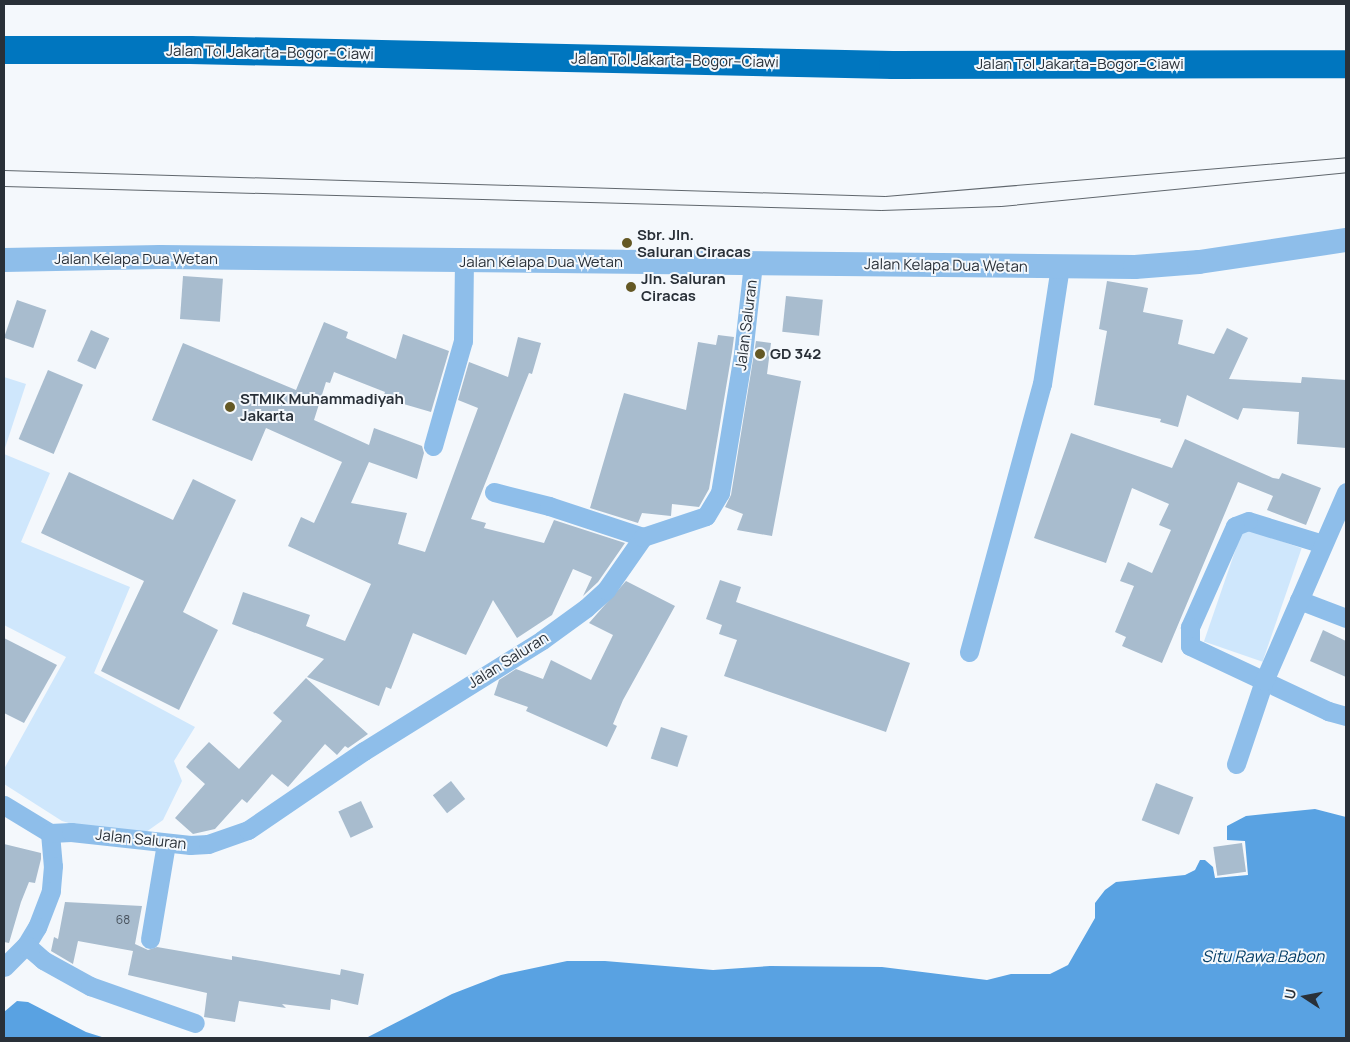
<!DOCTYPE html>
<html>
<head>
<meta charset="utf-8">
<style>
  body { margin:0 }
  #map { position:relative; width:1350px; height:1042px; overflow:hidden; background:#f4f8fc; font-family:Manrope,sans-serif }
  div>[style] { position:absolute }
  .green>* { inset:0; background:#cfe7fc; transform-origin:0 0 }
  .water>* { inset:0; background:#59a2e2 }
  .building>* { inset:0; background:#a8bcce; transform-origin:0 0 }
  .minor>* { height:19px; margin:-9.5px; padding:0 9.5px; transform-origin:9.5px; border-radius:9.5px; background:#8ebeea }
  .tertiary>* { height:24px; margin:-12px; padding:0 12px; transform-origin:12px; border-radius:12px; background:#8ebeea }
  .motorway>* { height:28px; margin:-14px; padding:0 14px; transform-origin:14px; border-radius:14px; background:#0076bf }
  .tram>* { height:1px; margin:-0.5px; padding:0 0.5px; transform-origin:0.5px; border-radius:0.5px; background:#60676d }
  .dots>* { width:14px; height:14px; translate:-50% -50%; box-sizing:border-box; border:2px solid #f4f8fc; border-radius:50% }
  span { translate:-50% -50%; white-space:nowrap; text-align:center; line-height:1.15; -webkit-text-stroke:4px #f4f8fc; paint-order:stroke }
  .number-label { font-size:12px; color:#49535e }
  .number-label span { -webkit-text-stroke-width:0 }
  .street-label { font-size:15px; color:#293038 }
  .poi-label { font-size:15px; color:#293038; font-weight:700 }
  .left { translate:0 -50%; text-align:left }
  .water-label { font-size:16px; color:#053f68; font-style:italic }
  .frame { position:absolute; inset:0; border:5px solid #293038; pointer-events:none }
  .north { position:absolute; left:1280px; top:972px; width:50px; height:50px; -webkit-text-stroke:4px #f4f8fc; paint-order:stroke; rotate:281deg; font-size:14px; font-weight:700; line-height:20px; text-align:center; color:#293038 }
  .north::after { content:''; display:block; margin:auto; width:18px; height:22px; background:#293038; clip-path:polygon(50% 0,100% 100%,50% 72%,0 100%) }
</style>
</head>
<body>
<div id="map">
  <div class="green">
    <i style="clip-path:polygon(4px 377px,26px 384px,4px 451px)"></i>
    <i style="clip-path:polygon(4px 454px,50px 473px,21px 542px,130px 587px,94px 673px,195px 727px,174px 761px,182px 781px,163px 820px,146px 832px,86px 828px,62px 821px,4px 784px,4px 769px,66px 657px,4px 625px)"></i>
    <i style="left:1243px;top:528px;width:62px;height:120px;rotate:19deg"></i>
  </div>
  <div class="water">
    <i style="clip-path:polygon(1315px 809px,1346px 817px,1346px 1038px,366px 1038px,452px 994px,501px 975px,567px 961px,605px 961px,713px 970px,770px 966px,882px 967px,987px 980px,1011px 974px,1050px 974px,1068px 965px,1095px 918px,1095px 903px,1105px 890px,1116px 882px,1185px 875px,1195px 870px,1200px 860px,1205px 860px,1213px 867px,1215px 878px,1248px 875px,1245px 841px,1227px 840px,1227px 826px,1246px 816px)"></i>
    <i style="clip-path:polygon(17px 1001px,28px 1002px,86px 1032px,105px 1038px,4px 1038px,4px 1012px)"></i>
  </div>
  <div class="building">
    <i style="left:183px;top:276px;width:40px;height:43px;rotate:4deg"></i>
    <i style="clip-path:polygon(1107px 281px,1148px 288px,1143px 312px,1183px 320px,1178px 344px,1214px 354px,1227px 328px,1248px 338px,1229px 379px,1301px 383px,1302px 377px,1346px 380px,1346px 448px,1297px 444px,1299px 412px,1243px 408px,1238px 420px,1187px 395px,1178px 427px,1160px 422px,1161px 419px,1094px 405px,1107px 331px,1099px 329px)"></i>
    <i style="left:786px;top:296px;width:37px;height:36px;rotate:6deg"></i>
    <i style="left:17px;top:300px;width:31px;height:40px;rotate:19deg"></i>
    <i style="clip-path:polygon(324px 322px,348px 332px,346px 338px,396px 359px,403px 334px,449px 351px,431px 412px,383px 398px,385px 392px,334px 372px,330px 383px,326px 382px,314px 420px,369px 445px,374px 428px,422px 446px,424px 453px,417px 479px,369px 462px,351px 503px,407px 513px,398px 544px,425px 552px,478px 408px,458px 400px,469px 362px,508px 377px,518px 337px,541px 343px,532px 374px,529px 373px,471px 519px,486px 523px,484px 528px,544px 543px,554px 520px,625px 543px,598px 582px,583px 596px,592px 577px,573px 569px,552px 615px,517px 638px,493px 600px,466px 655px,413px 633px,391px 689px,386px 687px,379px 706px,307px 677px,324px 659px,232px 624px,243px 592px,310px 615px,306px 626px,345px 641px,371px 584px,288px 546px,301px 517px,314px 523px,342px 462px,266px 428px,252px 461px,152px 420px,183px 343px,296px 390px)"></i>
    <i style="left:91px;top:330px;width:20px;height:34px;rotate:24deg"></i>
    <i style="clip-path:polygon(718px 335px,734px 337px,732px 352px,709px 489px,699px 507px,672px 504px,671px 516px,642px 513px,638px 523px,590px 508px,624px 393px,686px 410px,698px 342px,716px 345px)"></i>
    <i style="clip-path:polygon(756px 341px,771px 343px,767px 374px,801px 381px,772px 536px,737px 530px,743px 514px,725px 507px,731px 495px)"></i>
    <i style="left:48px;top:370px;width:38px;height:75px;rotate:23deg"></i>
    <i style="clip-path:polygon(1071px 433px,1172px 468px,1185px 439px,1273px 478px,1279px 479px,1282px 473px,1321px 488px,1306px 525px,1267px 510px,1273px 496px,1238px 482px,1162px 663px,1122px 646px,1126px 637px,1115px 632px,1134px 586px,1120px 581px,1128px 562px,1152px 573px,1171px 530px,1159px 525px,1169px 504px,1132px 488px,1106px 563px,1034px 538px)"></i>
    <i style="clip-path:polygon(69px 472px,173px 520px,193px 479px,236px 500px,183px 612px,218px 630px,179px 710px,101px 671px,144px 581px,41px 533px)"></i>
    <i style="clip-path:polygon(720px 580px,741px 587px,736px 602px,910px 663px,886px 732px,724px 676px,737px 640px,719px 634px,722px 625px,706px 619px)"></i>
    <i style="clip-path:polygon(626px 581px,675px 606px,623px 700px,613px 724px,617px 726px,607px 747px,526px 711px,528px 707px,494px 695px,499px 680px,516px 669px,543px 679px,551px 660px,591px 680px,613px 635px,589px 623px)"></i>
    <i style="clip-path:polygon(1323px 630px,1346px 641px,1346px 677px,1310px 661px)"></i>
    <i style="clip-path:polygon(4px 638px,57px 665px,24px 723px,4px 713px)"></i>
    <i style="clip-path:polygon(306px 678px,368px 734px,348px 748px,345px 746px,337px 755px,325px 744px,288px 787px,272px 774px,247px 803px,242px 799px,215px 829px,193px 834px,175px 818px,205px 784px,186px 767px,190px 762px,209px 742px,239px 769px,282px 721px,273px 713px)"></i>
    <i style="left:661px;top:727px;width:28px;height:33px;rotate:18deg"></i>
    <i style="left:451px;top:781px;width:23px;height:23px;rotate:52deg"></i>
    <i style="left:1156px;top:783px;width:40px;height:40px;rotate:21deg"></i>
    <i style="left:361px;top:801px;width:29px;height:25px;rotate:65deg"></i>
    <i style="left:1242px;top:843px;width:29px;height:29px;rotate:82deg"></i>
    <i style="clip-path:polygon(4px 844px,41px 853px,41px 859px,35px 883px,29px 882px,21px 902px,9px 943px,4px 942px)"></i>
    <i style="clip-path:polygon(65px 902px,142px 906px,135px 944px,148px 950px,157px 947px,232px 960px,232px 956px,340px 975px,341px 969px,364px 974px,358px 1005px,331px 999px,330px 1010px,282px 1004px,286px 1008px,239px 1001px,235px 1022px,204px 1017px,207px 993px,128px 975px,133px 951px,78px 941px,73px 964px,51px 951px,54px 937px,58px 939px)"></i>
  </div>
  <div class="minor">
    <i style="left:433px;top:446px;width:109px;rotate:-74.1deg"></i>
    <i style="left:463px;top:341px;width:79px;rotate:-89.3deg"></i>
    <i style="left:494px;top:492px;width:57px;rotate:14.3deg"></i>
    <i style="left:549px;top:506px;width:99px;rotate:18.3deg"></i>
    <i style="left:1323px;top:544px;width:78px;rotate:-163deg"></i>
    <i style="left:1248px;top:521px;width:14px;rotate:159deg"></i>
    <i style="left:1235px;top:526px;width:111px;rotate:114deg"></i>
    <i style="left:1190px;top:627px;width:19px;rotate:90deg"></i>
    <i style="left:1190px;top:646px;width:153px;rotate:25.2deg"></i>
    <i style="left:1328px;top:711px;width:19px;rotate:16deg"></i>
    <i style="left:1299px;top:600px;width:50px;rotate:21deg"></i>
    <i style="left:969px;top:652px;width:278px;rotate:-74.8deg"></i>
    <i style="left:1042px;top:384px;width:118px;rotate:-81.3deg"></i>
    <i style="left:1236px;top:764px;width:88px;rotate:-71.4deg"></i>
    <i style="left:1264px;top:681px;width:206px;rotate:-66.5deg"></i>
    <i style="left:4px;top:805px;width:54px;rotate:31.3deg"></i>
    <i style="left:50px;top:833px;width:33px;rotate:85deg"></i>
    <i style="left:53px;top:866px;width:25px;rotate:95deg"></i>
    <i style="left:51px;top:891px;width:39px;rotate:111deg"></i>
    <i style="left:37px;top:927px;width:21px;rotate:121deg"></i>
    <i style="left:26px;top:945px;width:31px;rotate:135deg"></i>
    <i style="left:50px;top:833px;width:21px;rotate:-3deg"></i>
    <i style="left:71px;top:832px;width:120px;rotate:6.2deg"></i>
    <i style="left:190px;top:845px;width:18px;rotate:-3deg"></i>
    <i style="left:208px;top:844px;width:42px;rotate:-19.3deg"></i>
    <i style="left:248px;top:830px;width:140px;rotate:-34.3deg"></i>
    <i style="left:364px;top:751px;width:210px;rotate:-31.9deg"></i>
    <i style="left:542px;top:640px;width:54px;rotate:-36deg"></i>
    <i style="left:586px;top:608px;width:27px;rotate:-42deg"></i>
    <i style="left:606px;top:590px;width:65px;rotate:-55.1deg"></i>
    <i style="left:643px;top:537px;width:66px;rotate:-18.4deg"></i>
    <i style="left:706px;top:516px;width:27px;rotate:-59deg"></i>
    <i style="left:720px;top:493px;width:141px;rotate:-80.6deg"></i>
    <i style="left:743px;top:354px;width:92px;rotate:-83.7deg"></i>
    <i style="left:150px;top:939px;width:97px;rotate:-80.5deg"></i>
    <i style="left:26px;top:945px;width:23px;rotate:41deg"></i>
    <i style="left:43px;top:960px;width:54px;rotate:29deg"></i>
    <i style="left:90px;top:986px;width:111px;rotate:19.4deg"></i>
  </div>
  <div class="tertiary">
    <i style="left:4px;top:260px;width:156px;rotate:-1.1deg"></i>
    <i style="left:160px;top:257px;width:975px;rotate:0.59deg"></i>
    <i style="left:1135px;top:267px;width:64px;rotate:-4.5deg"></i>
    <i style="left:1199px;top:262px;width:149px;rotate:-8.5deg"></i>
  </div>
  <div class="motorway">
    <i style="left:4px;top:50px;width:186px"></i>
    <i style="left:190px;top:50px;width:703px;rotate:1.22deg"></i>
    <i style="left:893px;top:65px;width:453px;rotate:-0.1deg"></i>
  </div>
  <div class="tram">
    <i style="left:4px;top:170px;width:881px;rotate:1.69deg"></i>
    <i style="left:885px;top:196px;width:463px;rotate:-4.8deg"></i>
    <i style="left:4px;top:186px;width:877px;rotate:1.57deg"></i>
    <i style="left:881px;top:210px;width:120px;rotate:-1.9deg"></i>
    <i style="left:1001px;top:206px;width:347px;rotate:-5.6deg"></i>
  </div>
  <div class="dots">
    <i style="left:627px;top:243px;background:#645824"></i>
    <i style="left:631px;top:287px;background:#645824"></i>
    <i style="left:760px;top:354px;background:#645824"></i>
    <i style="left:230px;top:407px;background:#645824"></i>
  </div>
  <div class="number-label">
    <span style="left:123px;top:920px">68</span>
  </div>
  <div class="street-label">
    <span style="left:270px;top:52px;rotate:1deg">Jalan Tol Jakarta–Bogor–Ciawi</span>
    <span style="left:675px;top:60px;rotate:1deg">Jalan Tol Jakarta–Bogor–Ciawi</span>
    <span style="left:1080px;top:64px">Jalan Tol Jakarta–Bogor–Ciawi</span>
    <span style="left:136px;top:259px">Jalan Kelapa Dua Wetan</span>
    <span style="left:541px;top:262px">Jalan Kelapa Dua Wetan</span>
    <span style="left:946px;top:265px;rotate:1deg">Jalan Kelapa Dua Wetan</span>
    <span style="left:746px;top:325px;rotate:-83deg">Jalan Saluran</span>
    <span style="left:508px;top:660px;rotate:-32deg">Jalan Saluran</span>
    <span style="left:141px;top:839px;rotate:6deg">Jalan Saluran</span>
  </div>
  <div class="poi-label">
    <span class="left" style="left:637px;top:243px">Sbr. Jln.<br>Saluran Ciracas</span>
    <span class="left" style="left:641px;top:287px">Jln. Saluran<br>Ciracas</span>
    <span class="left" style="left:770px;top:354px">GD 342</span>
    <span class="left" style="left:240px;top:407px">STMIK Muhammadiyah<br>Jakarta</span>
  </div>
  <div class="water-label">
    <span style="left:1263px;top:956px">Situ Rawa Babon</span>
  </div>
  <div class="frame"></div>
  <div class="north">U</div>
</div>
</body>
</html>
